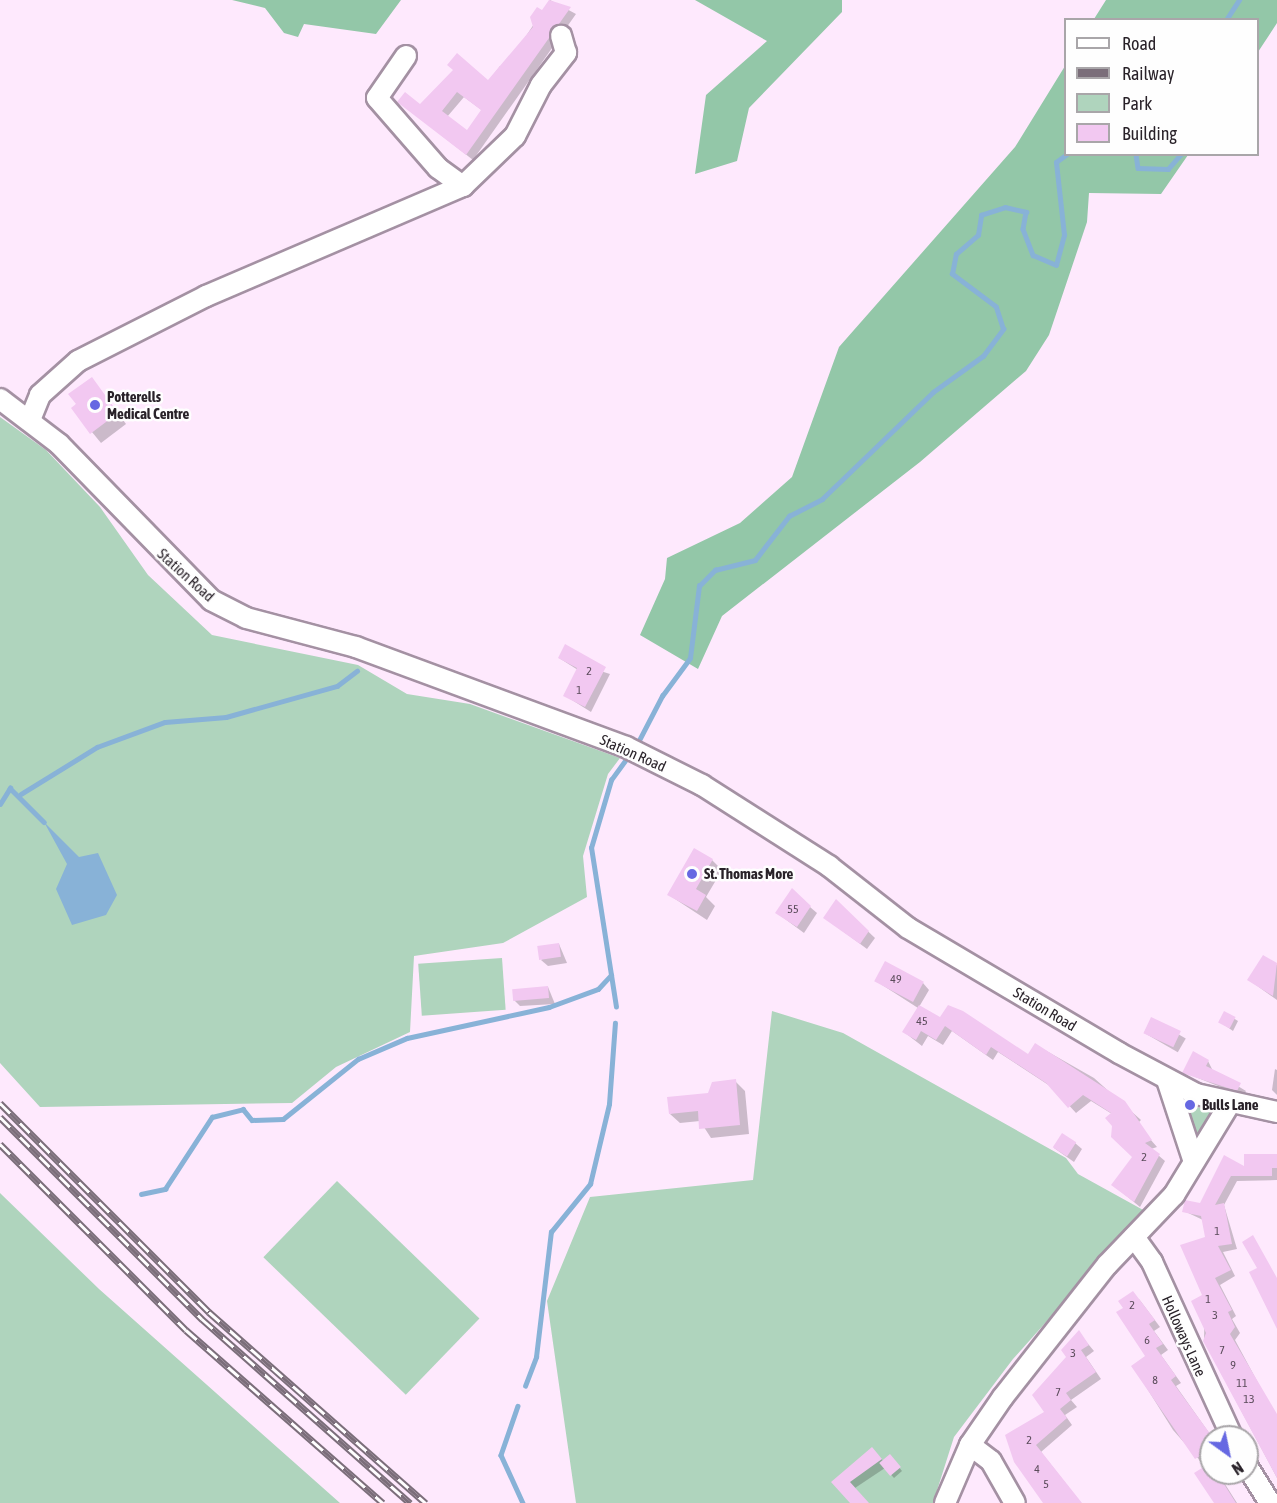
<!DOCTYPE html>
<html>
<head>
<meta charset="utf-8">
<style>
  body { margin:0 }
  #map { position:relative; width:1277px; height:1503px; overflow:hidden; background:#fee9fd; font-family:"Asap Condensed",sans-serif }
  div>[style] { position:absolute }
  .green>* { inset:0; background:#afd4bd; transform-origin:0 0 }
  .forest>* { inset:0; background:#93c7a8 }
  .water>* { inset:0; background:#88b2d7 }
  .shadow>* { inset:0; background:#0003; transform-origin:0 0 }
  .stream>* { height:4.5px; margin:-2.25px; padding:0 2.25px; transform-origin:2.25px; border-radius:2.25px; background:#88b2d7 }
  .building>* { inset:0; background:#f2c8f1; transform-origin:0 0 }
  .roads { filter:drop-shadow(2px 0 #a491a3) drop-shadow(-2px 0 #a491a3) drop-shadow(0 2px #a491a3) drop-shadow(0 -2px #a491a3) }
  .minor>* { height:20px; margin:-10px; padding:0 10px; transform-origin:10px; border-radius:10px; background:#fff }
  .rail>* { height:7px; margin-top:-3.5px; transform-origin:0; background:repeating-linear-gradient(90deg,#fefefe 0 14px,#7b6e7a 0 28px); box-sizing:border-box; border-block:2px solid #7b6e7a }
  .dots>* { width:16px; height:16px; translate:-50% -50%; box-sizing:border-box; border:3px solid #fefefe; border-radius:50% }
  span { translate:-50% -50%; white-space:nowrap; text-align:center; line-height:1.15; -webkit-text-stroke:5px #fefefe; paint-order:stroke }
  .number-label { font-size:12px; color:#5b4c5b }
  .number-label span { -webkit-text-stroke-width:0 }
  .poi-label { font-size:15px; color:#292229; font-weight:700 }
  .left { translate:0 -50%; text-align:left }
  .street-label { font-size:15px; color:#292229 }
  .legend { position:absolute; left:1064px; top:18px; width:195px; height:138px; box-sizing:border-box; background:#fefefe; border:2px solid #a9a6a9; margin:0; padding:8px 10px; list-style:none; font-size:18px; color:#292229 }
  .legend li { display:flex; align-items:center; gap:12px; height:30px }
  .legend b { width:30px; border:2px solid #a9a6a9 }
  .north { position:absolute; left:1199px; top:1425px; width:60px; height:60px; box-sizing:border-box; background:#fefefe; border:2px solid #a9a6a9; border-radius:50%; rotate:147deg; font-size:16px; font-weight:700; line-height:24px; text-align:center; color:#292229 }
  .north::after { content:''; display:block; margin:auto; width:21px; height:27px; background:#6668e2; clip-path:polygon(50% 0,100% 100%,50% 72%,0 100%) }
</style>
</head>
<body>
<div id="map">
  <div class="green">
    <i style="clip-path:polygon(0 417px,46px 450px,100px 507px,148px 575px,212px 635px,358px 665px,407px 694px,470px 704px,620px 758px,608px 774px,583px 856px,587px 897px,503px 943px,414px 956px,410px 1032px,336px 1067px,292px 1103px,40px 1107px,0 1063px)"></i>
    <i style="left:502px;top:958px;width:52px;height:84px;rotate:86deg"></i>
    <i style="clip-path:polygon(772px 1011px,843px 1033px,1066px 1158px,1078px 1174px,1145px 1211px,1013px 1359px,954px 1437px,933px 1503px,576px 1503px,547px 1301px,590px 1197px,753px 1180px)"></i>
    <i style="clip-path:polygon(1182px 1101px,1211px 1112px,1196px 1137px)"></i>
    <i style="left:337px;top:1181px;width:198px;height:106px;rotate:44deg"></i>
    <i style="clip-path:polygon(0 1193px,99px 1289px,340px 1503px,0 1503px)"></i>
  </div>
  <div class="forest">
    <i style="clip-path:polygon(232px 0,401px 0,376px 34px,304px 24px,298px 37px,284px 33px,265px 8px)"></i>
    <i style="clip-path:polygon(695px 0,842px 0,842px 12px,749px 108px,737px 161px,695px 174px,706px 95px,767px 41px)"></i>
    <i style="clip-path:polygon(1106px 0,1277px 0,1277px 23px,1258px 52px,1258px 20px,1094px 19px)"></i>
    <i style="clip-path:polygon(1065px 66px,1066px 154px,1188px 155px,1161px 194px,1089px 193px,1087px 222px,1049px 335px,1026px 371px,920px 462px,722px 616px,698px 669px,640px 635px,665px 579px,667px 558px,740px 523px,792px 477px,839px 347px,1015px 147px)"></i>
  </div>
  <div class="water">
    <i style="clip-path:polygon(44px 822px,79px 857px,98px 853px,117px 895px,106px 915px,72px 925px,56px 889px,67px 864px)"></i>
  </div>
  <div class="shadow">
    <i style="clip-path:polygon(evenodd,550px 0,576px 14px,473px 160px,399px 102px,420px 106px,454px 70px,488px 82px,500px 66px,504px 69px,550px 0,464px 97px,483px 111px,467px 132px,447px 117px,464px 97px)"></i>
    <i style="clip-path:polygon(92px 379px,126px 424px,101px 443px,73px 409px)"></i>
    <i style="clip-path:polygon(559px 658px,610px 674px,591px 712px,564px 695px,578px 670px)"></i>
    <i style="clip-path:polygon(712px 860px,722px 870px,706px 897px,715px 906px,707px 920px,669px 895px)"></i>
    <i style="clip-path:polygon(836px 901px,875px 938px,867px 949px,825px 918px)"></i>
    <i style="clip-path:polygon(810px 907px,817px 913px,804px 933px,777px 913px)"></i>
    <i style="clip-path:polygon(559px 944px,567px 963px,548px 966px,541px 960px)"></i>
    <i style="clip-path:polygon(1264px 957px,1277px 965px,1277px 1000px,1249px 980px)"></i>
    <i style="clip-path:polygon(876px 981px,923px 983px,929px 990px,919px 1007px,941px 1019px,1029px 1056px,1036px 1045px,1094px 1078px,1141px 1120px,1137px 1124px,1157px 1147px,1151px 1149px,1165px 1161px,1140px 1207px,1113px 1185px,1134px 1157px,1112px 1114px,1091px 1101px,1076px 1113px,1053px 1088px,998px 1052px,993px 1060px,952px 1031px,943px 1045px,928px 1036px,922px 1046px,904px 1032px,918px 1008px)"></i>
    <i style="clip-path:polygon(548px 987px,555px 1004px,520px 1006px,514px 1000px)"></i>
    <i style="clip-path:polygon(1225px 1013px,1238px 1021px,1233px 1031px,1220px 1022px)"></i>
    <i style="left:1152px;top:1019px;width:39px;height:16px;rotate:30deg"></i>
    <i style="clip-path:polygon(1208px 1061px,1213px 1071px,1246px 1091px,1243px 1096px,1183px 1072px)"></i>
    <i style="clip-path:polygon(1275px 1069px,1277px 1070px,1277px 1095px,1272px 1090px)"></i>
    <i style="clip-path:polygon(735px 1081px,745px 1091px,749px 1134px,711px 1138px,700px 1121px,680px 1123px,670px 1114px,710px 1095px,713px 1083px)"></i>
    <i style="clip-path:polygon(1075px 1143px,1082px 1149px,1074px 1162px,1054px 1148px)"></i>
    <i style="clip-path:polygon(1277px 1155px,1277px 1180px,1237px 1181px,1224px 1205px,1237px 1249px,1223px 1252px,1235px 1276px,1220px 1285px,1236px 1316px,1232px 1319px,1240px 1333px,1235px 1340px,1277px 1418px,1277px 1478px,1204px 1341px,1206px 1238px,1203px 1220px,1184px 1211px,1201px 1205px,1224px 1157px,1245px 1168px)"></i>
    <i style="clip-path:polygon(1139px 1299px,1160px 1327px,1154px 1331px,1168px 1350px,1161px 1355px,1181px 1383px,1176px 1386px,1212px 1437px,1211px 1459px,1203px 1464px,1173px 1430px,1133px 1366px,1147px 1356px)"></i>
    <i style="clip-path:polygon(1079px 1333px,1094px 1351px,1086px 1357px,1101px 1379px,1071px 1400px,1077px 1407px,1065px 1415px,1072px 1425px,1041px 1452px,1081px 1503px,1048px 1503px,1024px 1472px)"></i>
    <i style="clip-path:polygon(878px 1455px,884px 1462px,890px 1456px,902px 1471px,894px 1478px,885px 1468px,855px 1488px,868px 1503px,854px 1503px,833px 1482px)"></i>
    <i style="clip-path:polygon(1210px 1465px,1211px 1473px,1218px 1473px,1237px 1503px,1216px 1503px,1197px 1474px)"></i>
  </div>
  <div class="stream">
    <i style="left:1226px;top:20px;width:24px;rotate:-57deg"></i>
    <i style="left:1136px;top:154px;width:14px;rotate:82deg"></i>
    <i style="left:1138px;top:168px;width:30px;rotate:2deg"></i>
    <i style="left:1168px;top:169px;width:20px;rotate:-49deg"></i>
    <i style="left:635px;top:748px;width:59px;rotate:-62.6deg"></i>
    <i style="left:662px;top:696px;width:47px;rotate:-53.6deg"></i>
    <i style="left:690px;top:658px;width:73px;rotate:-82.9deg"></i>
    <i style="left:699px;top:586px;width:23px;rotate:-45deg"></i>
    <i style="left:715px;top:570px;width:41px;rotate:-14deg"></i>
    <i style="left:755px;top:560px;width:56px;rotate:-52.3deg"></i>
    <i style="left:789px;top:516px;width:37px;rotate:-27deg"></i>
    <i style="left:822px;top:499px;width:154px;rotate:-43.9deg"></i>
    <i style="left:933px;top:392px;width:62px;rotate:-35.8deg"></i>
    <i style="left:983px;top:356px;width:34px;rotate:-53deg"></i>
    <i style="left:1003px;top:329px;width:23px;rotate:-108deg"></i>
    <i style="left:996px;top:307px;width:55px;rotate:-143.1deg"></i>
    <i style="left:952px;top:274px;width:20px;rotate:-79deg"></i>
    <i style="left:956px;top:254px;width:29px;rotate:-41deg"></i>
    <i style="left:978px;top:235px;width:20px;rotate:-81deg"></i>
    <i style="left:981px;top:215px;width:25px;rotate:-18deg"></i>
    <i style="left:1005px;top:207px;width:22px;rotate:13deg"></i>
    <i style="left:1026px;top:212px;width:17px;rotate:100deg"></i>
    <i style="left:1023px;top:229px;width:28px;rotate:69deg"></i>
    <i style="left:1033px;top:255px;width:25px;rotate:23deg"></i>
    <i style="left:1056px;top:265px;width:31px;rotate:-75deg"></i>
    <i style="left:1064px;top:235px;width:73px;rotate:-96.3deg"></i>
    <i style="left:1056px;top:162px;width:14px;rotate:-36deg"></i>
    <i style="left:21px;top:794px;width:89px;rotate:-31.7deg"></i>
    <i style="left:97px;top:747px;width:72px;rotate:-20.2deg"></i>
    <i style="left:165px;top:722px;width:61px;rotate:-4.7deg"></i>
    <i style="left:226px;top:717px;width:115px;rotate:-15.6deg"></i>
    <i style="left:337px;top:686px;width:25px;rotate:-37deg"></i>
    <i style="left:0;top:804px;width:19px;rotate:-58deg"></i>
    <i style="left:10px;top:788px;width:48px;rotate:45deg"></i>
    <i style="left:616px;top:1007px;width:161px;rotate:-98.9deg"></i>
    <i style="left:591px;top:848px;width:71px;rotate:-73.6deg"></i>
    <i style="left:611px;top:780px;width:32px;rotate:-54deg"></i>
    <i style="left:141px;top:1194px;width:25px;rotate:-12deg"></i>
    <i style="left:165px;top:1189px;width:86px;rotate:-56.9deg"></i>
    <i style="left:212px;top:1117px;width:32px;rotate:-14deg"></i>
    <i style="left:243px;top:1109px;width:14px;rotate:51deg"></i>
    <i style="left:252px;top:1120px;width:31px;rotate:-2deg"></i>
    <i style="left:283px;top:1119px;width:96px;rotate:-38.7deg"></i>
    <i style="left:358px;top:1059px;width:53px;rotate:-23.2deg"></i>
    <i style="left:407px;top:1038px;width:145px;rotate:-12.3deg"></i>
    <i style="left:549px;top:1007px;width:52px;rotate:-20.2deg"></i>
    <i style="left:598px;top:989px;width:19px;rotate:-47deg"></i>
    <i style="left:525px;top:1386px;width:31px;rotate:-69deg"></i>
    <i style="left:536px;top:1357px;width:126px;rotate:-83.2deg"></i>
    <i style="left:551px;top:1232px;width:62px;rotate:-50.9deg"></i>
    <i style="left:590px;top:1184px;width:82px;rotate:-76.6deg"></i>
    <i style="left:609px;top:1104px;width:81px;rotate:-85.8deg"></i>
    <i style="left:518px;top:1406px;width:52px;rotate:109.1deg"></i>
    <i style="left:501px;top:1455px;width:53px;rotate:65.4deg"></i>
  </div>
  <div class="building">
    <i style="clip-path:polygon(evenodd,549px 0,571px 7px,466px 155px,397px 102px,405px 92px,420px 104px,453px 70px,447px 65px,457px 53px,488px 80px,533px 27px,530px 17px,537px 7px,542px 10px,549px 0,457px 92px,481px 110px,467px 130px,442px 111px,457px 92px)"></i>
    <i style="clip-path:polygon(92px 377px,118px 413px,90px 434px,71px 408px,76px 404px,68px 394px)"></i>
    <i style="clip-path:polygon(565px 644px,606px 667px,585px 707px,563px 696px,577px 668px,558px 658px)"></i>
    <i style="clip-path:polygon(694px 848px,713px 859px,696px 889px,706px 895px,697px 911px,667px 895px)"></i>
    <i style="clip-path:polygon(792px 888px,811px 906px,797px 927px,775px 913px)"></i>
    <i style="clip-path:polygon(836px 899px,869px 931px,860px 944px,823px 918px)"></i>
    <i style="left:559px;top:943px;width:14px;height:22px;rotate:82deg"></i>
    <i style="clip-path:polygon(1263px 955px,1277px 963px,1273px 996px,1247px 980px)"></i>
    <i style="left:885px;top:961px;width:44px;height:23px;rotate:28deg"></i>
    <i style="left:548px;top:986px;width:12px;height:36px;rotate:85deg"></i>
    <i style="clip-path:polygon(919px 1005px,940px 1017px,948px 1005px,963px 1011px,1028px 1054px,1035px 1043px,1125px 1101px,1152px 1140px,1145px 1143px,1160px 1154px,1134px 1202px,1111px 1185px,1132px 1157px,1111px 1137px,1112px 1126px,1105px 1118px,1111px 1113px,1083px 1095px,1068px 1108px,1046px 1083px,991px 1047px,986px 1055px,945px 1026px,936px 1040px,921px 1031px,916px 1040px,902px 1032px)"></i>
    <i style="left:1224px;top:1011px;width:13px;height:13px;rotate:27deg"></i>
    <i style="left:1151px;top:1017px;width:33px;height:18px;rotate:25deg"></i>
    <i style="clip-path:polygon(1193px 1051px,1209px 1060px,1206px 1066px,1241px 1083px,1237px 1091px,1182px 1073px)"></i>
    <i style="clip-path:polygon(736px 1079px,740px 1125px,699px 1129px,698px 1111px,669px 1114px,667px 1097px,708px 1093px,712px 1082px)"></i>
    <i style="left:1062px;top:1133px;width:17px;height:17px;rotate:33deg"></i>
    <i style="clip-path:polygon(1244px 1154px,1277px 1154px,1277px 1168px,1272px 1168px,1272px 1176px,1231px 1176px,1215px 1205px,1224px 1203px,1232px 1244px,1218px 1246px,1231px 1270px,1215px 1278px,1232px 1310px,1228px 1312px,1235px 1327px,1230px 1334px,1277px 1414px,1277px 1478px,1203px 1341px,1206px 1333px,1191px 1301px,1202px 1295px,1180px 1245px,1205px 1237px,1201px 1216px,1182px 1212px,1185px 1200px,1200px 1203px,1224px 1155px,1244px 1166px)"></i>
    <i style="clip-path:polygon(1253px 1235px,1277px 1278px,1277px 1329px,1249px 1272px,1257px 1268px,1242px 1242px)"></i>
    <i style="clip-path:polygon(1133px 1291px,1155px 1320px,1149px 1324px,1163px 1344px,1156px 1348px,1176px 1376px,1171px 1380px,1211px 1435px,1211px 1449px,1195px 1459px,1131px 1366px,1145px 1356px,1116px 1312px,1123px 1308px,1118px 1301px)"></i>
    <i style="clip-path:polygon(1079px 1330px,1089px 1345px,1081px 1350px,1096px 1372px,1066px 1393px,1071px 1400px,1060px 1409px,1067px 1418px,1036px 1445px,1082px 1503px,1043px 1503px,1014px 1462px,1005px 1435px,1044px 1412px,1032px 1395px,1066px 1357px,1061px 1350px)"></i>
    <i style="clip-path:polygon(872px 1447px,882px 1459px,850px 1482px,869px 1503px,850px 1503px,831px 1482px)"></i>
    <i style="left:890px;top:1454px;width:17px;height:14px;rotate:50deg"></i>
    <i style="clip-path:polygon(1210px 1463px,1211px 1473px,1217px 1473px,1236px 1503px,1214px 1503px,1194px 1473px)"></i>
  </div>
  <div class="roads">
    <div class="minor">
      <i style="left:406px;top:56px;width:51px;rotate:124.6deg"></i>
      <i style="left:377px;top:98px;width:93px;rotate:48.9deg"></i>
      <i style="left:438px;top:168px;width:31px;rotate:36deg"></i>
      <i style="left:0;top:399px;width:74px;rotate:37.3deg"></i>
      <i style="left:59px;top:444px;width:218px;rotate:45.7deg"></i>
      <i style="left:211px;top:600px;width:39px;rotate:27deg"></i>
      <i style="left:246px;top:618px;width:114px;rotate:14.8deg"></i>
      <i style="left:356px;top:647px;width:288px;rotate:20.3deg"></i>
      <i style="left:626px;top:747px;width:85px;rotate:26.6deg"></i>
      <i style="left:702px;top:785px;width:151px;rotate:32.5deg"></i>
      <i style="left:829px;top:866px;width:100px;rotate:38.1deg"></i>
      <i style="left:908px;top:928px;width:245px;rotate:30.6deg"></i>
      <i style="left:1119px;top:1053px;width:87px;rotate:28deg"></i>
      <i style="left:1196px;top:1094px;width:83px;rotate:12.5deg"></i>
      <i style="left:30px;top:420px;width:27px;rotate:-68deg"></i>
      <i style="left:40px;top:395px;width:51px;rotate:-41.8deg"></i>
      <i style="left:78px;top:361px;width:144px;rotate:-26.9deg"></i>
      <i style="left:206px;top:296px;width:280px;rotate:-23.2deg"></i>
      <i style="left:463px;top:186px;width:72px;rotate:-43.9deg"></i>
      <i style="left:515px;top:136px;width:57px;rotate:-63deg"></i>
      <i style="left:541px;top:85px;width:41px;rotate:-52deg"></i>
      <i style="left:566px;top:53px;width:18px;rotate:-106deg"></i>
      <i style="left:1167px;top:1080px;width:83px;rotate:71.8deg"></i>
      <i style="left:1134px;top:1237px;width:31px;rotate:54deg"></i>
      <i style="left:1152px;top:1262px;width:192px;rotate:65.4deg"></i>
      <i style="left:970px;top:1445px;width:26px;rotate:37deg"></i>
      <i style="left:991px;top:1461px;width:48px;rotate:60.3deg"></i>
      <i style="left:1247px;top:1466px;width:44px;rotate:58.1deg"></i>
      <i style="left:945px;top:1503px;width:63px;rotate:-66.7deg"></i>
      <i style="left:970px;top:1445px;width:58px;rotate:-55.5deg"></i>
      <i style="left:1003px;top:1397px;width:168px;rotate:-51.8deg"></i>
      <i style="left:1107px;top:1265px;width:97px;rotate:-46.3deg"></i>
      <i style="left:1174px;top:1195px;width:105px;rotate:-58.6deg"></i>
    </div>
  </div>
  <div class="rail">
    <i style="left:0;top:1103px;width:296px;rotate:45deg"></i>
    <i style="left:209px;top:1312px;width:289px;rotate:41.4deg"></i>
    <i style="left:0;top:1117px;width:286px;rotate:45deg"></i>
    <i style="left:202px;top:1319px;width:278px;rotate:41.5deg"></i>
    <i style="left:0;top:1144px;width:263px;rotate:45deg"></i>
    <i style="left:186px;top:1330px;width:262px;rotate:41.3deg"></i>
  </div>
  <div class="dots">
    <i style="left:95px;top:405px;background:#6668e2"></i>
    <i style="left:692px;top:874px;background:#6668e2"></i>
    <i style="left:1190px;top:1105px;background:#6668e2"></i>
  </div>
  <div class="number-label">
    <span style="left:589px;top:672px">2</span>
    <span style="left:579px;top:691px">1</span>
    <span style="left:793px;top:910px">55</span>
    <span style="left:896px;top:980px">49</span>
    <span style="left:922px;top:1022px">45</span>
    <span style="left:1144px;top:1158px">2</span>
    <span style="left:1217px;top:1232px">1</span>
    <span style="left:1208px;top:1300px">1</span>
    <span style="left:1132px;top:1306px">2</span>
    <span style="left:1215px;top:1316px">3</span>
    <span style="left:1147px;top:1341px">6</span>
    <span style="left:1222px;top:1351px">7</span>
    <span style="left:1073px;top:1354px">3</span>
    <span style="left:1233px;top:1366px">9</span>
    <span style="left:1155px;top:1381px">8</span>
    <span style="left:1242px;top:1384px">11</span>
    <span style="left:1058px;top:1393px">7</span>
    <span style="left:1249px;top:1400px">13</span>
    <span style="left:1029px;top:1441px">2</span>
    <span style="left:1037px;top:1470px">4</span>
    <span style="left:1046px;top:1485px">5</span>
  </div>
  <div class="poi-label">
    <span class="left" style="left:107px;top:405px">Potterells<br>Medical Centre</span>
    <span class="left" style="left:704px;top:874px">St. Thomas More</span>
    <span class="left" style="left:1202px;top:1105px">Bulls Lane</span>
  </div>
  <div class="street-label">
    <span style="left:186px;top:575px;rotate:42deg">Station Road</span>
    <span style="left:633px;top:753px;rotate:24deg">Station Road</span>
    <span style="left:1045px;top:1009px;rotate:31deg">Station Road</span>
    <span style="left:1184px;top:1336px;rotate:66deg">Holloways Lane</span>
  </div>
  <ul class="legend">
  <li><b style="height:8px;background:#fff"></b>Road</li>
  <li><b style="height:8px;background:#7b6e7a"></b>Railway</li>
  <li><b style="height:16px;background:#afd4bd"></b>Park</li>
  <li><b style="height:16px;background:#f2c8f1"></b>Building</li>
  </ul>
  <div class="north">N</div>
</div>
</body>
</html>
